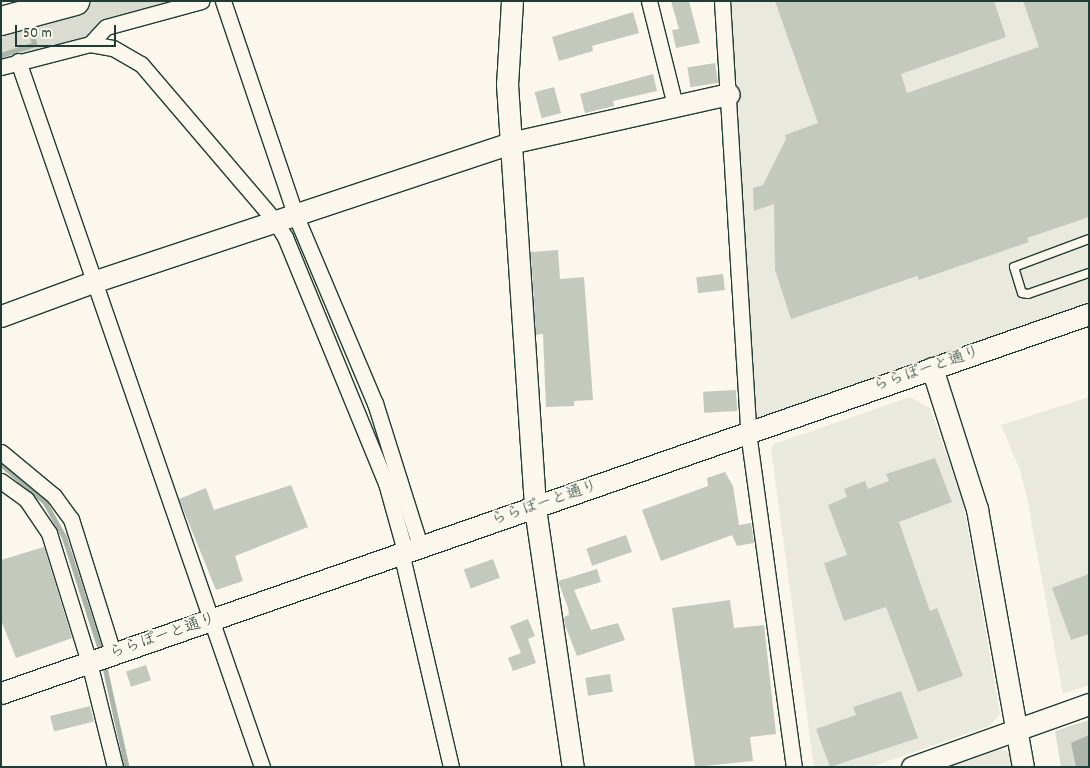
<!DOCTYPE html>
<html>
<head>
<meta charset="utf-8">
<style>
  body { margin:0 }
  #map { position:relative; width:1090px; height:768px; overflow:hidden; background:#fbf7ec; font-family:Dekko,"Klee One",sans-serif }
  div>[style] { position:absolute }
  .built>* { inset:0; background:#eae9de }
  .green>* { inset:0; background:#dbdcd1 }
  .water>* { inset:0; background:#adb4aa }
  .stream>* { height:4.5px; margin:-2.25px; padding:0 2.25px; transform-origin:2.25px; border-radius:2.25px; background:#adb4aa }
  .building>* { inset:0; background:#c4c9be; transform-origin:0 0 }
  .roads { filter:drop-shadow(1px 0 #1f3d34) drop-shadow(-1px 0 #1f3d34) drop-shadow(0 1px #1f3d34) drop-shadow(0 -1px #1f3d34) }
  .lane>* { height:8px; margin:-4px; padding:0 4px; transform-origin:4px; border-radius:4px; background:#fbf7ec }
  .street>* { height:15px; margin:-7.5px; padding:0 7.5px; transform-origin:7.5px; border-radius:7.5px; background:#fbf7ec }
  .secondary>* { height:21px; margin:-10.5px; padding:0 10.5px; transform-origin:10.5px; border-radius:10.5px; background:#fbf7ec }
  .highway>* { height:28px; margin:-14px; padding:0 14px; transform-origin:14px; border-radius:14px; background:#fbf7ec }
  span { translate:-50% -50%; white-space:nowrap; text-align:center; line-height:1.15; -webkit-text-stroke:4px #fbf7ec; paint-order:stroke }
  .street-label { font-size:16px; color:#1f3d34 }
  .frame { position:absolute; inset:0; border:2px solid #1f3d34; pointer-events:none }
  .scale { position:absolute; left:15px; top:25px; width:101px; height:22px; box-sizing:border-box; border:2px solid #1f3d34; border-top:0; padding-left:6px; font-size:15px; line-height:18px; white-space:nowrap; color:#1f3d34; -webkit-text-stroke:4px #fbf7ec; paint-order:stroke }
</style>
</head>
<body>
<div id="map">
  <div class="built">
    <i style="clip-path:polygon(723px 1px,1089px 1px,1089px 315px,755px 430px)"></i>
    <i style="clip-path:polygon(910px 397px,930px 408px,963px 502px,1000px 714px,989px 726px,871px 767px,814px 767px,771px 449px,774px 444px)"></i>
    <i style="clip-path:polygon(1089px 397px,1089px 685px,1063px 694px,1027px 498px,1020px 470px,1001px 425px)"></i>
    <i style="clip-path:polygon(997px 748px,1010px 753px,1012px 767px,946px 767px)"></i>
  </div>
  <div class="green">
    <i style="clip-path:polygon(97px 1px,182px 1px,106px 27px,90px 44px,1px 66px,1px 28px)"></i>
    <i style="clip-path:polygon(1089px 720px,1089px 767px,1061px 767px,1055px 731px)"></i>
  </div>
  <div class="water">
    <i style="clip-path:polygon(1089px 735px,1089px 767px,1076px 767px,1071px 743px)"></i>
  </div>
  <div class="stream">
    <i style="left:1px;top:55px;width:35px;rotate:-18deg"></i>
    <i style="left:34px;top:44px;width:22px;rotate:-103deg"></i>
    <i style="left:1px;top:464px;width:58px;rotate:40.8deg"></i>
    <i style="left:45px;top:502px;width:39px;rotate:61deg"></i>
    <i style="left:64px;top:536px;width:121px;rotate:72.2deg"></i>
    <i style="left:104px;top:663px;width:107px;rotate:77.5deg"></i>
  </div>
  <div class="building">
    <i style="clip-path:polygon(671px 1px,689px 1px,700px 43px,676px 48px,672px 30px,679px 29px)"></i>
    <i style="clip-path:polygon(775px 1px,994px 1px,1006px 37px,901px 74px,907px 93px,1039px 47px,1023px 1px,1089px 1px,1089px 217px,1027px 238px,1029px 242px,919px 280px,917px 276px,791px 319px,775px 270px,774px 204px,754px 211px,753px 188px,763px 185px,786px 139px,785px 135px,818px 123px)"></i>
    <i style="clip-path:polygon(633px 12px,639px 33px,592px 46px,593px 51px,559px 61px,552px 37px)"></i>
    <i style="left:715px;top:63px;width:20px;height:28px;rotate:81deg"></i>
    <i style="clip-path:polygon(653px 74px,657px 91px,613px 101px,614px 106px,585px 113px,580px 94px)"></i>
    <i style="left:554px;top:87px;width:27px;height:20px;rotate:75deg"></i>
    <i style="clip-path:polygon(558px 250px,560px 279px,584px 277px,593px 400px,574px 401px,574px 406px,546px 407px,543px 334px,536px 335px,531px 252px)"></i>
    <i style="left:723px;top:274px;width:16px;height:27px;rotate:83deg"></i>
    <i style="left:736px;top:390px;width:21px;height:33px;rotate:87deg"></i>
    <i style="clip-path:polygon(935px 458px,952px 502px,899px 522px,930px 611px,937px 608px,963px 676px,918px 692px,886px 607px,844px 621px,824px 563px,847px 555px,828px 505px,847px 497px,844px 489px,865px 481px,868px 489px,889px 481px,886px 474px)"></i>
    <i style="clip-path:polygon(725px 472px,733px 486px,739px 525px,751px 523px,754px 543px,737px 546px,732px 535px,661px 561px,642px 510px,708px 486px,707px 478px)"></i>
    <i style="clip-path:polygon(291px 485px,308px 527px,235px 556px,243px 581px,216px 590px,179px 499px,206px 488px,214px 510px)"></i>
    <i style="left:626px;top:535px;width:18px;height:42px;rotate:71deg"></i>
    <i style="clip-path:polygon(44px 547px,72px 638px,16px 658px,1px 620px,1px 560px)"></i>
    <i style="left:493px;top:559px;width:20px;height:31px;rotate:70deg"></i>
    <i style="clip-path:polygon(597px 569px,601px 582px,574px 590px,591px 630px,618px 623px,625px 640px,577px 656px,565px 625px,564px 617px,569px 615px,568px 608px,558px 581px)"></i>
    <i style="clip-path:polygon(1089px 574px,1089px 634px,1071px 640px,1052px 588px)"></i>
    <i style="clip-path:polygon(730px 600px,734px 628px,764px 625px,776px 734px,750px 737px,753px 761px,695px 767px,672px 608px)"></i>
    <i style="clip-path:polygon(528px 619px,535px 636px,528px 639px,536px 663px,513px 671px,508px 658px,521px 653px,510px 626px)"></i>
    <i style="left:146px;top:665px;width:16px;height:21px;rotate:72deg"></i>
    <i style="left:610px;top:674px;width:18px;height:25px;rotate:81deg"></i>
    <i style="clip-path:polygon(901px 691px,918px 738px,830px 767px,816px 729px,856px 715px,853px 707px)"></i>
    <i style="left:90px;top:706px;width:16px;height:41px;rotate:76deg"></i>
  </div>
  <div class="roads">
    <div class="lane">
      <i style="left:1089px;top:239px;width:80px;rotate:159.5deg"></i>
      <i style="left:1014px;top:267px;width:27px;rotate:73deg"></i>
      <i style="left:1022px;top:293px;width:6px;rotate:9deg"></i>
      <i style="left:1028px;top:294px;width:65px;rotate:-19deg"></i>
    </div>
    <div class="street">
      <i style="left:223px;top:1px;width:225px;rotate:71.3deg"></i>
      <i style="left:295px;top:214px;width:205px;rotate:67.1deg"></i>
      <i style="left:375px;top:403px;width:150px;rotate:72.5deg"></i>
      <i style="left:649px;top:1px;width:107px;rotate:76deg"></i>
      <i style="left:722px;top:1px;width:432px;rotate:86.5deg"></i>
      <i style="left:748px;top:432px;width:338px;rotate:82.2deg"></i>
      <i style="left:90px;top:44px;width:23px;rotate:-47deg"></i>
      <i style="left:106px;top:27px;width:99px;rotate:-15.2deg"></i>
      <i style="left:18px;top:61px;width:747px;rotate:70.93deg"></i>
      <i style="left:1px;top:67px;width:92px;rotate:-14.5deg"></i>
      <i style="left:90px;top:44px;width:23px;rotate:10deg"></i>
      <i style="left:113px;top:48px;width:32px;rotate:30deg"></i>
      <i style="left:141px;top:64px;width:206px;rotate:49.5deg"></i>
      <i style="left:275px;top:221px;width:19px;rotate:58deg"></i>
      <i style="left:285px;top:237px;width:266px;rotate:67.7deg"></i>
      <i style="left:386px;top:483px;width:71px;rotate:74.4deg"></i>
      <i style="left:1px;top:452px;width:69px;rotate:39.7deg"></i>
      <i style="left:54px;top:496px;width:29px;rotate:54deg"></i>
      <i style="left:71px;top:519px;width:140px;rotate:72.6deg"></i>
      <i style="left:1px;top:481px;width:31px;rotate:36deg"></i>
      <i style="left:26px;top:499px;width:41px;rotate:55.9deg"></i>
      <i style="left:49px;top:533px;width:135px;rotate:72.8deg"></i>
      <i style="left:89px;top:662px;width:108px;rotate:76.1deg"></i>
      <i style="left:401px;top:552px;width:221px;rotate:76.9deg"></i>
    </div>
    <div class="secondary">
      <i style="left:512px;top:1px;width:83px;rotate:93.4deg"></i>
      <i style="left:507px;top:84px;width:425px;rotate:86.2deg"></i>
      <i style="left:535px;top:508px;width:262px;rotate:81.7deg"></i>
      <i style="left:1px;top:316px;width:98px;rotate:-20.3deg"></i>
      <i style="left:93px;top:282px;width:440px;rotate:-18.4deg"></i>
      <i style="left:510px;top:143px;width:224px;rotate:-12.6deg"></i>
      <i style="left:932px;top:368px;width:148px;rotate:72.3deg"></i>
      <i style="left:977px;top:509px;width:262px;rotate:79.9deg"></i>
      <i style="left:1px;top:693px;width:1152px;rotate:-19.21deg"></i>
      <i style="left:912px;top:767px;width:188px;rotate:-19.6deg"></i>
    </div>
    <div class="highway">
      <i style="left:1px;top:21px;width:77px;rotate:-15.1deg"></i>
    </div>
  </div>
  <div class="street-label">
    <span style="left:927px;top:370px;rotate:-19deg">ららぽーと通り</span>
    <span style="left:545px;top:504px;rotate:-19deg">ららぽーと通り</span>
    <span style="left:163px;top:637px;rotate:-19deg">ららぽーと通り</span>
  </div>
  <div class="frame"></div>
  <div class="scale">50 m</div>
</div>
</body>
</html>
